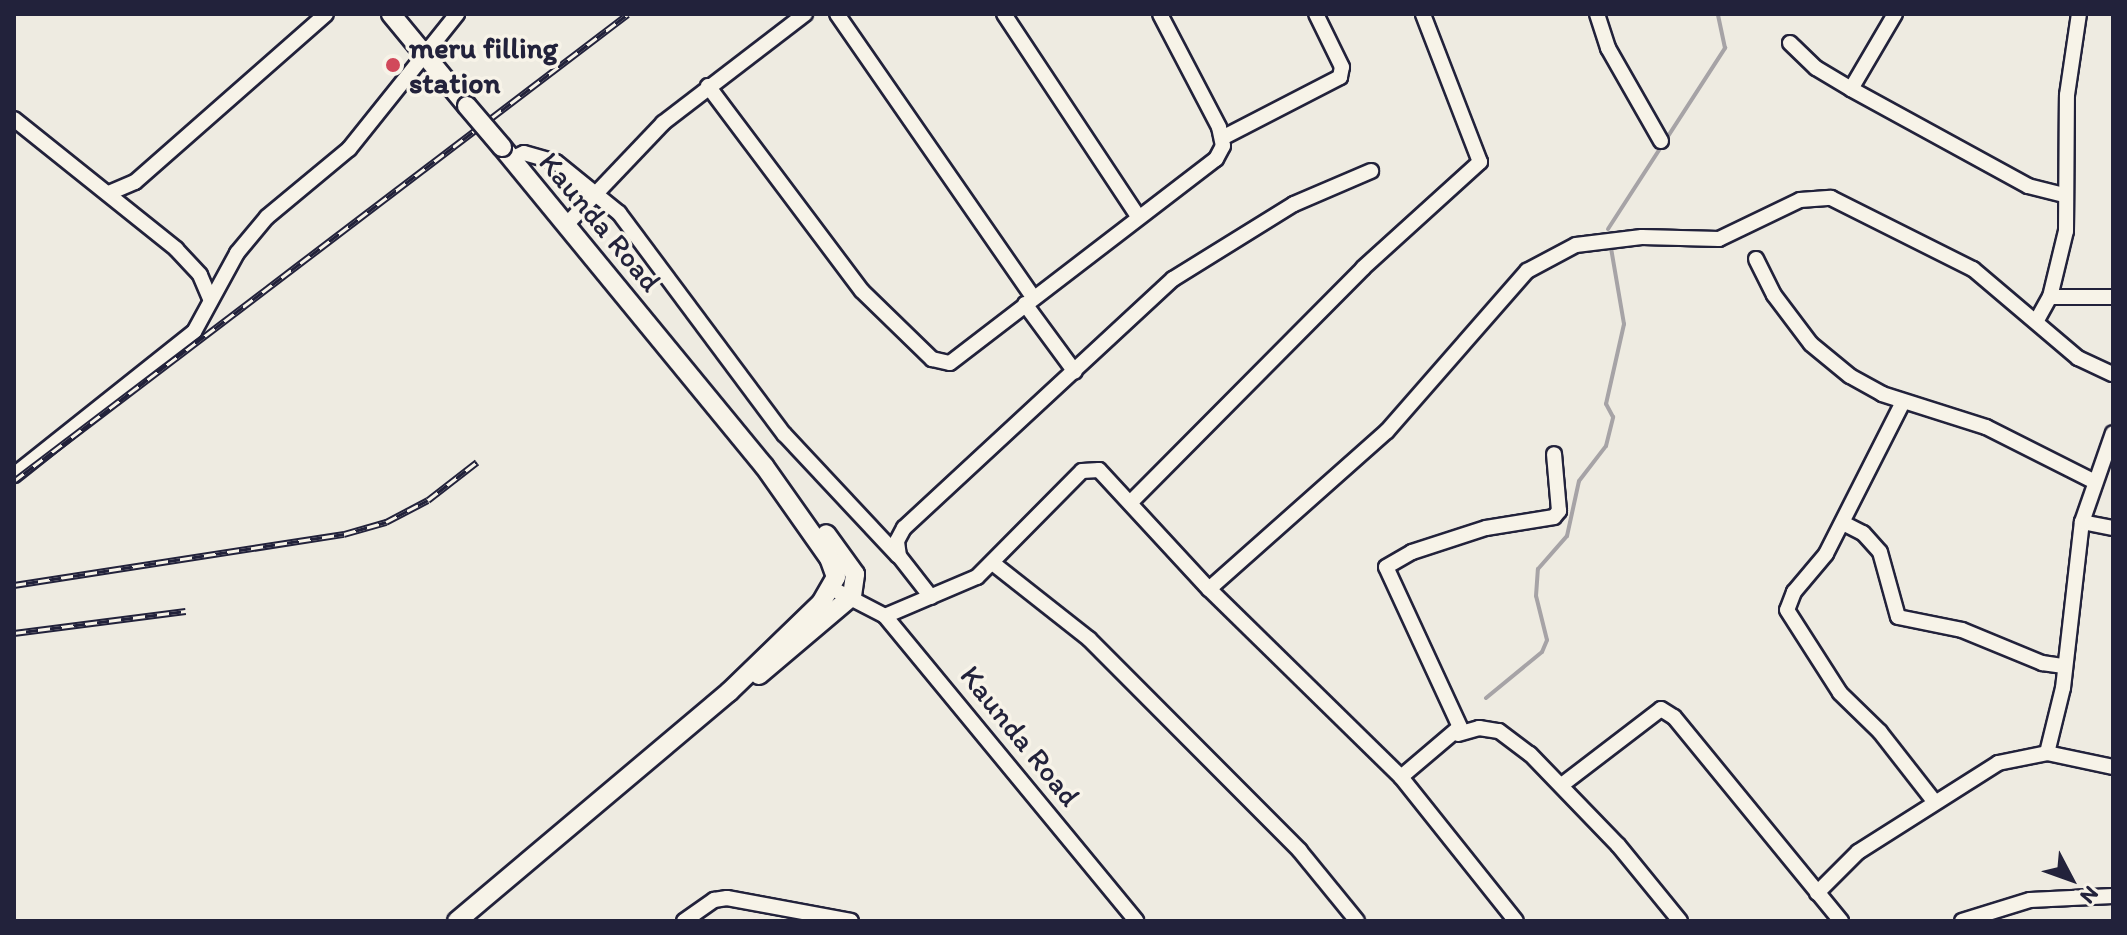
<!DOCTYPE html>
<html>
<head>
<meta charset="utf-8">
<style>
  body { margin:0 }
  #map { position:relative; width:2127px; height:935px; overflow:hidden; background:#eeebe1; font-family:Itim,sans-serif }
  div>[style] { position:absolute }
  .stream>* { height:4px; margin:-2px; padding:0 2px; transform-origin:2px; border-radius:2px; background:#a6a3a6 }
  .roads { filter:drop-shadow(2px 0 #22223b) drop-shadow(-2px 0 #22223b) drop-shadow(0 2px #22223b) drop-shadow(0 -2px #22223b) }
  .minor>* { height:14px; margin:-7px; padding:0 7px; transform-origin:7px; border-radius:7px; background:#f7f3e8 }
  .major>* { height:18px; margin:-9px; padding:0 9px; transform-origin:9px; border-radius:9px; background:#f7f3e8 }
  .rail>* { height:7px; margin-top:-3.5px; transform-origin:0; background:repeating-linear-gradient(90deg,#f7f3e8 0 12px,#22223b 0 24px); box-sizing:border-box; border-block:2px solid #22223b }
  .bridges { filter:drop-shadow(2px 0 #22223b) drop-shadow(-2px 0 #22223b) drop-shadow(0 2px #22223b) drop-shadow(0 -2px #22223b) }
  .major-bridge>* { height:18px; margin:-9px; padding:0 9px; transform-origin:9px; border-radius:9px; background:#f7f3e8 }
  .dots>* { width:22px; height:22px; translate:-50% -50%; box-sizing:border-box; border:4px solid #f7f3e8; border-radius:50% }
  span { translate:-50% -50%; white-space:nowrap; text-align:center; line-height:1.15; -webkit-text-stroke:7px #f7f3e8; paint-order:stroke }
  .poi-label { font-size:30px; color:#22223b; font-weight:700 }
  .left { translate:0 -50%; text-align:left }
  .street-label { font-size:30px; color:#22223b }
  .frame { position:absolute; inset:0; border:16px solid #22223b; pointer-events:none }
  .north { position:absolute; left:2031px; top:839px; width:80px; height:80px; -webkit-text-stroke:6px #f7f3e8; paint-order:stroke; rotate:131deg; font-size:22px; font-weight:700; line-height:32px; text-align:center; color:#22223b }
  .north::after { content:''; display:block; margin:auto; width:28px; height:36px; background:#22223b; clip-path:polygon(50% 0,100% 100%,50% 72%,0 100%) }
</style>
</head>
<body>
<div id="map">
  <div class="stream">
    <i style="left:1608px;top:229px;width:216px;rotate:-57.1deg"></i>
    <i style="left:1725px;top:48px;width:35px;rotate:-102deg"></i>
    <i style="left:1486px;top:698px;width:72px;rotate:-39.4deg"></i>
    <i style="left:1542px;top:652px;width:13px;rotate:-67deg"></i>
    <i style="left:1547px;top:640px;width:45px;rotate:-104deg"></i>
    <i style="left:1536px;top:596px;width:27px;rotate:-86deg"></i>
    <i style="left:1538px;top:569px;width:44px;rotate:-48.7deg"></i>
    <i style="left:1567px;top:536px;width:56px;rotate:-77.7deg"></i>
    <i style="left:1579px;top:481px;width:44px;rotate:-52.4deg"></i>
    <i style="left:1606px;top:446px;width:30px;rotate:-76deg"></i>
    <i style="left:1613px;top:417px;width:15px;rotate:-118deg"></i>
    <i style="left:1606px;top:404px;width:82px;rotate:-77.3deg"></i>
    <i style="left:1624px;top:324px;width:77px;rotate:-99.7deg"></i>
  </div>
  <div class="roads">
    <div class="minor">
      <i style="left:837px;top:14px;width:344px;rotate:55.3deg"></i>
      <i style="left:1004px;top:14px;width:241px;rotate:56.5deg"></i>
      <i style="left:1597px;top:14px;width:36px;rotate:72deg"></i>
      <i style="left:1608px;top:48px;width:107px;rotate:60.3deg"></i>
      <i style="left:1895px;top:14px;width:87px;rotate:120.4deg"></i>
      <i style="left:1851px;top:89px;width:202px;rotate:28.7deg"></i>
      <i style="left:2028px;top:186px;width:37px;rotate:14deg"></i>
      <i style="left:1790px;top:43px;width:36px;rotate:44deg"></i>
      <i style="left:1816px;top:68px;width:41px;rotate:31deg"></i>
      <i style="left:708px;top:86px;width:256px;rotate:53.1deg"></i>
      <i style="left:862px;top:291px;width:98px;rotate:44.2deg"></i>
      <i style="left:932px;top:359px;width:18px;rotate:13deg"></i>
      <i style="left:950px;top:363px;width:335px;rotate:-37.5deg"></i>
      <i style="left:1216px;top:159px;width:15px;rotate:-62deg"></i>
      <i style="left:1223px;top:146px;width:19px;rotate:-102deg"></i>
      <i style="left:1219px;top:127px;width:127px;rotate:-117.6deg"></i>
      <i style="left:14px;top:119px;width:208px;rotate:38.7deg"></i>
      <i style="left:176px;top:249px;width:35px;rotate:47deg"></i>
      <i style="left:200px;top:275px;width:25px;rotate:67deg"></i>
      <i style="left:1222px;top:138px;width:133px;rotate:-27.3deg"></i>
      <i style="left:1340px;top:77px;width:10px;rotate:-79deg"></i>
      <i style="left:1342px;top:67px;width:59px;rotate:-116.1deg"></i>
      <i style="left:511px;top:159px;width:14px;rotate:-25deg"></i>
      <i style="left:524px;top:153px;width:33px;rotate:16deg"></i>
      <i style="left:556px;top:162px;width:81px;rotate:39deg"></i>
      <i style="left:619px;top:213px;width:276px;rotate:53.3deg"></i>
      <i style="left:784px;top:434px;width:167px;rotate:46.9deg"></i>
      <i style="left:109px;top:193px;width:28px;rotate:-23deg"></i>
      <i style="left:135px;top:182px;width:254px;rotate:-41.3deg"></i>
      <i style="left:566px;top:225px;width:141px;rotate:-46.4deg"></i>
      <i style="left:663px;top:123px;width:179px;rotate:-37.5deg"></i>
      <i style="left:1756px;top:259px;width:40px;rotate:63.4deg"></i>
      <i style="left:1774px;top:295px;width:61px;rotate:52.9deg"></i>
      <i style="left:1811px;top:344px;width:50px;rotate:39.4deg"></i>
      <i style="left:1850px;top:376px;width:37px;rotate:29deg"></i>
      <i style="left:1882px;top:394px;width:109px;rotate:17.6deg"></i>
      <i style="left:1986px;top:427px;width:120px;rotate:26.8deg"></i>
      <i style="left:2050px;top:297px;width:63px"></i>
      <i style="left:1025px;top:304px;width:84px;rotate:53.7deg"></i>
      <i style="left:2037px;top:320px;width:26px;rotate:-61deg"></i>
      <i style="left:2050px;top:297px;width:68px;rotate:-76.4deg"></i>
      <i style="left:2066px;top:231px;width:136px;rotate:-89.6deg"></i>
      <i style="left:2067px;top:95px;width:82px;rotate:-81.6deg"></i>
      <i style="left:1903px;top:402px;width:170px;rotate:116.9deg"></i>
      <i style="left:1826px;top:554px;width:50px;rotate:130.1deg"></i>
      <i style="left:1794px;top:592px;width:19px;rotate:111deg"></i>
      <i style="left:1787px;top:610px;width:98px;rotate:57.4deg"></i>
      <i style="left:1840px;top:693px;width:56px;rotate:44.3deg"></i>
      <i style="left:1880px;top:732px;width:88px;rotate:52deg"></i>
      <i style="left:14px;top:475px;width:230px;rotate:-38.5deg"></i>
      <i style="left:194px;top:332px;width:90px;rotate:-61.4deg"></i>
      <i style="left:237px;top:253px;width:47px;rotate:-50.2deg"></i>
      <i style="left:267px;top:217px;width:107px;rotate:-39.7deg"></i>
      <i style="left:349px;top:149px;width:173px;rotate:-51.3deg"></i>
      <i style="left:1131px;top:502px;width:330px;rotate:-45.2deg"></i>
      <i style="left:1363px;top:268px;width:158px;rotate:-42.2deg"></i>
      <i style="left:1480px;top:162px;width:159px;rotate:-111.1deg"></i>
      <i style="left:2082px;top:522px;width:32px;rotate:11deg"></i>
      <i style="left:1843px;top:523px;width:22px;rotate:27deg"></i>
      <i style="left:1863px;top:533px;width:25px;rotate:48deg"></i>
      <i style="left:1880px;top:552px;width:67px;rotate:74.5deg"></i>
      <i style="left:1898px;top:617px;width:65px;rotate:11.5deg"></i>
      <i style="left:1962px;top:630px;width:87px;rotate:22.4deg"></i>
      <i style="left:2042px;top:663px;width:22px;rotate:8deg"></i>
      <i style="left:994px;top:564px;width:121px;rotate:38.3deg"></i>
      <i style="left:1089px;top:639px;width:299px;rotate:45.1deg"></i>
      <i style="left:1300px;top:851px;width:90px;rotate:50.8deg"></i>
      <i style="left:833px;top:589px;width:59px;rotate:27.4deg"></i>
      <i style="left:885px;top:616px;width:395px;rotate:50.5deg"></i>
      <i style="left:1209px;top:589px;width:238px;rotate:-41.6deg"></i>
      <i style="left:1387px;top:431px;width:213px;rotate:-48.8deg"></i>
      <i style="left:1527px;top:271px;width:55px;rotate:-28deg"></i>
      <i style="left:1576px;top:245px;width:66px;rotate:-6.9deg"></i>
      <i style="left:1642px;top:237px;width:77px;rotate:1.5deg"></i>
      <i style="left:1719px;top:239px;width:90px;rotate:-25.7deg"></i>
      <i style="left:1800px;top:200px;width:31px;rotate:-4deg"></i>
      <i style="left:1831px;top:198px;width:159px;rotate:26.6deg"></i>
      <i style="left:1973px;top:269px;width:138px;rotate:40.3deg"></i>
      <i style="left:2078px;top:358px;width:38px;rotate:25deg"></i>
      <i style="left:931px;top:597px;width:52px;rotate:-128deg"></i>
      <i style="left:899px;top:556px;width:15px;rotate:-98deg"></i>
      <i style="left:897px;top:541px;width:15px;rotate:-62deg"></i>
      <i style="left:904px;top:528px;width:367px;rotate:-42.8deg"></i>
      <i style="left:1173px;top:279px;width:142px;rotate:-31.8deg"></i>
      <i style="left:1294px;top:204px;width:84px;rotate:-23.2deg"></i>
      <i style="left:885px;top:616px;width:100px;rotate:-23deg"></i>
      <i style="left:977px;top:577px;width:149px;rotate:-45.3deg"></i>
      <i style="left:1082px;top:471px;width:17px;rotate:-3deg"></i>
      <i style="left:1099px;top:470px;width:162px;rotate:47.3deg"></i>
      <i style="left:1209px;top:589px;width:269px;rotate:44.4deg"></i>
      <i style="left:1401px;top:777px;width:184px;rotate:51.4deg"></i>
      <i style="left:1458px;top:734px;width:22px;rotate:-16deg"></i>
      <i style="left:1479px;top:728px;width:20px;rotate:9deg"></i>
      <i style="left:1499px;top:731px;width:39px;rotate:37deg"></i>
      <i style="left:1530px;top:754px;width:127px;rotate:46deg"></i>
      <i style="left:1618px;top:845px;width:98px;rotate:50.8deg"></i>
      <i style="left:2047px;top:753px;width:67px;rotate:-76.2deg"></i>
      <i style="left:2063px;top:688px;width:167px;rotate:-83.5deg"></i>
      <i style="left:2082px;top:522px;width:94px;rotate:-70.8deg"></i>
      <i style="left:1401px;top:777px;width:77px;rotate:-40.3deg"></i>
      <i style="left:1460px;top:727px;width:176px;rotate:-114.8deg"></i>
      <i style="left:1386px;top:567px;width:30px;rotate:-30deg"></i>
      <i style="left:1412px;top:552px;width:78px;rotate:-18deg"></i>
      <i style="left:1486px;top:528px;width:69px;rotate:-9.2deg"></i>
      <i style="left:1554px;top:517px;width:8px;rotate:-50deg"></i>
      <i style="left:1559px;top:511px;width:57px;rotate:-95deg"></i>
      <i style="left:1563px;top:784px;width:123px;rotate:-37.4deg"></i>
      <i style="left:1661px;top:709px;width:15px;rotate:32deg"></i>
      <i style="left:1674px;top:717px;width:264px;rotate:50.7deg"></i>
      <i style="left:1817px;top:893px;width:58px;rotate:-45deg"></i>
      <i style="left:1858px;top:852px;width:166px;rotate:-32.4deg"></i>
      <i style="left:1998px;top:763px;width:50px;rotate:-11.5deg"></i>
      <i style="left:2047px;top:753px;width:67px;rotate:12deg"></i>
      <i style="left:684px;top:921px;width:37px;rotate:-35deg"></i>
      <i style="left:714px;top:900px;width:13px;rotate:-9deg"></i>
      <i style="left:727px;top:898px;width:126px;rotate:10.5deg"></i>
      <i style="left:1962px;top:921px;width:71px;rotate:-17.2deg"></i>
      <i style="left:2030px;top:900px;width:83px;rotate:-2.8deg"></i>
    </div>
    <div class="major">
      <i style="left:391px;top:14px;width:119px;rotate:50.4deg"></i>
      <i style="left:759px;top:675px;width:122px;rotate:-40.3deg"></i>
      <i style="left:852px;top:596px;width:22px;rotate:-82deg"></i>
      <i style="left:855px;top:574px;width:49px;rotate:-125.9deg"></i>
      <i style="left:457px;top:921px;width:356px;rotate:-40.1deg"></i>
      <i style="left:729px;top:692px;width:128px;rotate:-44.1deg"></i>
      <i style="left:821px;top:603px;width:30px;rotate:-60deg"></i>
      <i style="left:836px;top:577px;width:20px;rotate:-110deg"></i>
      <i style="left:829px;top:558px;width:113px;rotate:-125.2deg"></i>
      <i style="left:764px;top:466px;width:413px;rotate:-129.4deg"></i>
    </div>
  </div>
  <div class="rail">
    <i style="left:14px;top:481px;width:771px;rotate:-37.26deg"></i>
    <i style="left:14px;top:585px;width:334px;rotate:-8.8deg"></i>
    <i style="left:344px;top:534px;width:44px;rotate:-15.9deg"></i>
    <i style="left:386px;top:522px;width:47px;rotate:-27.6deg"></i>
    <i style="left:428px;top:500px;width:62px;rotate:-37.8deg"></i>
    <i style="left:14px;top:633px;width:173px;rotate:-7.3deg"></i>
  </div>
  <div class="bridges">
    <div class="major-bridge">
      <i style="left:467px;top:106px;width:54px;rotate:49.5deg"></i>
    </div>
  </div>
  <div class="dots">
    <i style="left:393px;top:65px;background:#d1495b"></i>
  </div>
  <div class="poi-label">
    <span class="left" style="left:409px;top:65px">meru filling<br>station</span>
  </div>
  <div class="street-label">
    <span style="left:600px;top:222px;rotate:50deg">Kaunda Road</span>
    <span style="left:1020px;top:736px;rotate:51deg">Kaunda Road</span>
  </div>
  <div class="frame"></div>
  <div class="north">N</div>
</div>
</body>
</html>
